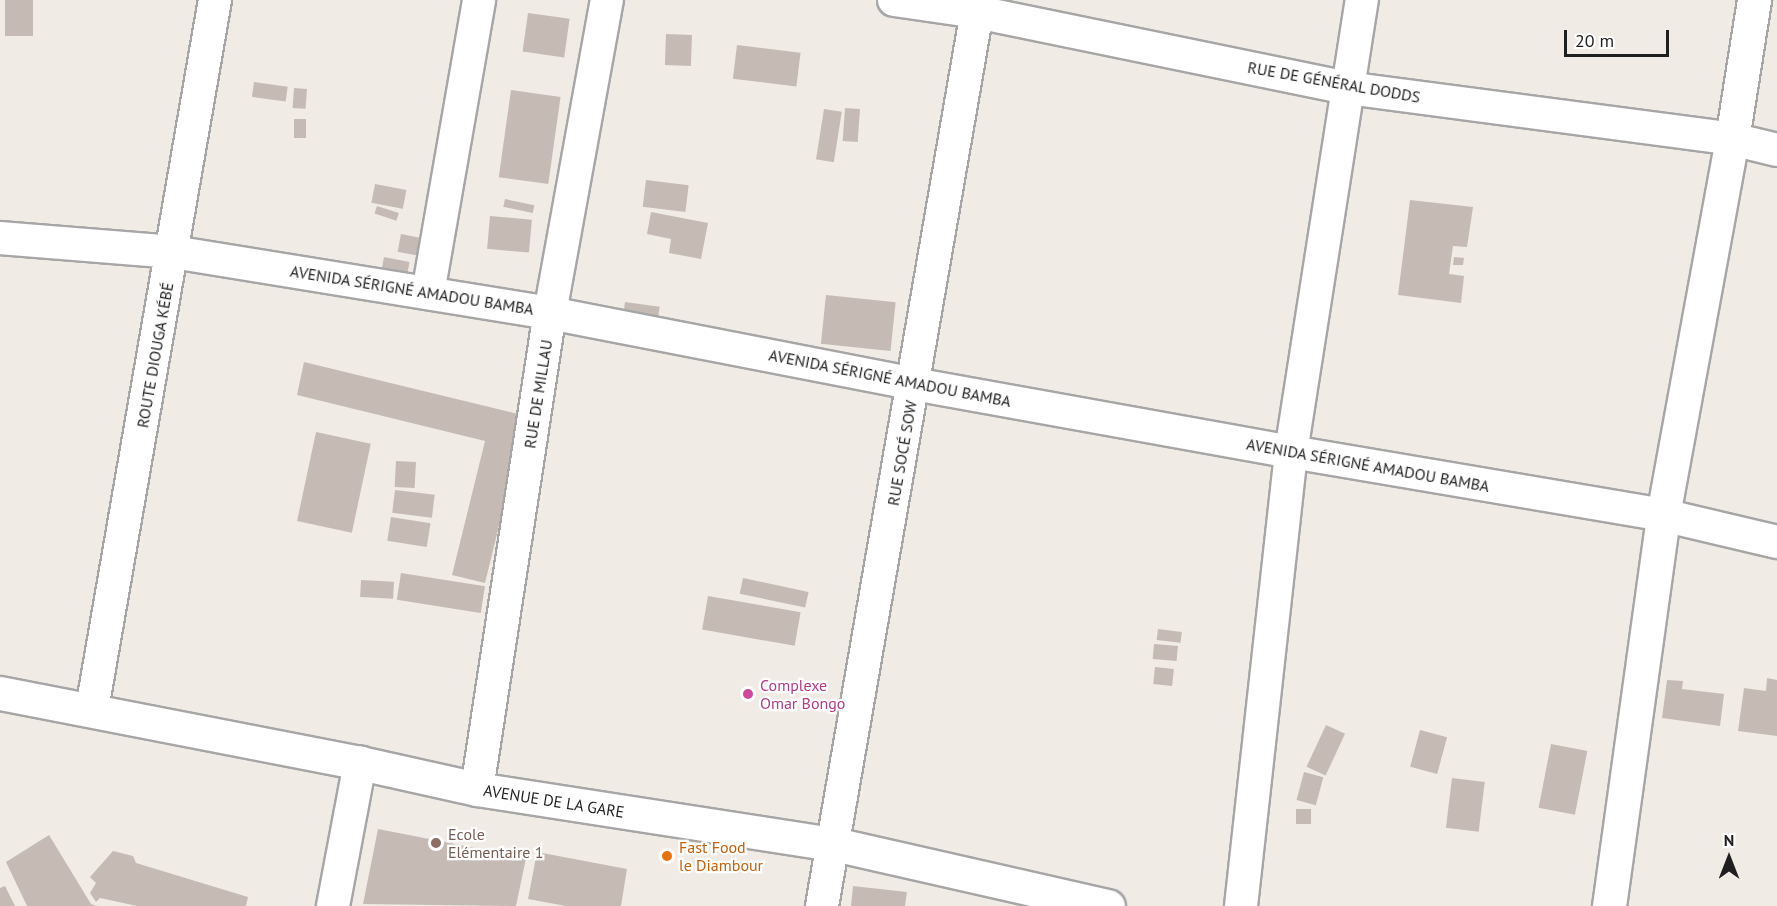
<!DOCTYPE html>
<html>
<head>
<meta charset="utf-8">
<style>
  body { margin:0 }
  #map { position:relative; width:1777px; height:906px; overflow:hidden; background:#f0ebe5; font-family:"PT Sans",sans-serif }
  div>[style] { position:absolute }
  .building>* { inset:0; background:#c5bbb4; transform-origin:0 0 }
  .roads { filter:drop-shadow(2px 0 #a6a6a6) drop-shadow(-2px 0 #a6a6a6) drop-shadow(0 2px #a6a6a6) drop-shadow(0 -2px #a6a6a6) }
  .minor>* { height:32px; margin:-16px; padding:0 16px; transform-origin:16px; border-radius:16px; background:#fff }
  .tertiary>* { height:33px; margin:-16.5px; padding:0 16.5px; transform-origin:16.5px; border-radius:16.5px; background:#fff }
  .dots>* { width:16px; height:16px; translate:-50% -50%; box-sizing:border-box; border:3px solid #fff; border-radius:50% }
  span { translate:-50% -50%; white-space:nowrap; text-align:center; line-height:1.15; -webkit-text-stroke:4.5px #fff; paint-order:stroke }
  .street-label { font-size:16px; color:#1f1f1f }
  .hotel-label { font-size:16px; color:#b23c85 }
  .left { translate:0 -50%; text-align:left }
  .education-label { font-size:16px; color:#785e54 }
  .food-label { font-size:16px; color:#c56008 }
  .north { position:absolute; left:1699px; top:828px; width:60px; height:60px; -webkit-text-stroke:4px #fff; paint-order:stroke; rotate:0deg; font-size:16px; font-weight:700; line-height:24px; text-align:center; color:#1f1f1f }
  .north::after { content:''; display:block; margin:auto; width:21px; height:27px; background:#1f1f1f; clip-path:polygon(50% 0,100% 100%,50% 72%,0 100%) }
  .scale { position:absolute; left:1564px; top:30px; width:105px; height:27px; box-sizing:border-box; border:3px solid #1f1f1f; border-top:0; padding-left:8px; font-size:18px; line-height:21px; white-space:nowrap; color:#1f1f1f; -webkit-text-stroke:4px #fff; paint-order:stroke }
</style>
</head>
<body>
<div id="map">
  <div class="building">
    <i style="left:5px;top:0;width:28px;height:36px"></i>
    <i style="left:528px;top:13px;width:42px;height:39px;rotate:8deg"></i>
    <i style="left:666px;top:34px;width:26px;height:31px;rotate:2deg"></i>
    <i style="left:737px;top:45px;width:64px;height:34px;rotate:7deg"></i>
    <i style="left:254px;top:82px;width:34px;height:15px;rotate:8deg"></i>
    <i style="left:294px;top:88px;width:13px;height:20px;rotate:4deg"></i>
    <i style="left:511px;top:90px;width:50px;height:88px;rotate:8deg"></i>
    <i style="left:845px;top:108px;width:15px;height:33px;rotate:4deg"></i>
    <i style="left:824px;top:109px;width:18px;height:51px;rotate:9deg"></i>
    <i style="left:294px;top:119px;width:12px;height:19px"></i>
    <i style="left:646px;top:180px;width:43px;height:27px;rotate:7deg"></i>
    <i style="left:375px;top:184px;width:32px;height:19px;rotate:11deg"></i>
    <i style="left:505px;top:199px;width:30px;height:8px;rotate:12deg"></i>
    <i style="clip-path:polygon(1410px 200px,1473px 207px,1467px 247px,1453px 246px,1449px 274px,1464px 276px,1461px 303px,1398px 295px)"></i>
    <i style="left:377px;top:206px;width:23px;height:8px;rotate:18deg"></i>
    <i style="clip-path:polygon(651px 212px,708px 223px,701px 259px,669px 253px,671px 239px,647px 234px)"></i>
    <i style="left:490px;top:216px;width:42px;height:33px;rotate:5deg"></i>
    <i style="left:401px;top:234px;width:26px;height:18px;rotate:11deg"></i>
    <i style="left:384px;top:257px;width:26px;height:21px;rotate:11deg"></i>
    <i style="clip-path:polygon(1454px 257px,1464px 258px,1463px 265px,1453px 265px)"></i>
    <i style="left:826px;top:295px;width:70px;height:49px;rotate:6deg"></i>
    <i style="left:625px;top:302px;width:35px;height:17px;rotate:8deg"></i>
    <i style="clip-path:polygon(304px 362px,526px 416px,485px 583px,452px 575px,485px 441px,297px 395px)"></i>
    <i style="left:316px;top:432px;width:56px;height:91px;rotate:12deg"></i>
    <i style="left:396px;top:461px;width:20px;height:26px;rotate:3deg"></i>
    <i style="left:395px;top:490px;width:40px;height:23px;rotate:7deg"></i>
    <i style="left:391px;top:517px;width:40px;height:24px;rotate:9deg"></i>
    <i style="left:401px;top:573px;width:85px;height:27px;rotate:9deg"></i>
    <i style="left:743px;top:578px;width:67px;height:16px;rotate:12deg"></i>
    <i style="left:361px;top:580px;width:33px;height:17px;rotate:3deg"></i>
    <i style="left:708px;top:596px;width:94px;height:34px;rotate:10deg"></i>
    <i style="left:1158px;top:629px;width:24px;height:11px;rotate:7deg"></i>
    <i style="left:1154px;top:644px;width:24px;height:15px;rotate:5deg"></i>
    <i style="left:1155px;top:667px;width:19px;height:17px;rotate:6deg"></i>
    <i style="clip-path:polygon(1767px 678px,1777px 680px,1777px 736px,1738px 731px,1744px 688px,1766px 691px)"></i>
    <i style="clip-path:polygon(1667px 680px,1683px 681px,1682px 689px,1724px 694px,1720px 726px,1662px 718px)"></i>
    <i style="left:1326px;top:725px;width:21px;height:46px;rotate:25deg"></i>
    <i style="left:1420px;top:730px;width:28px;height:38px;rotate:15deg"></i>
    <i style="left:1551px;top:744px;width:37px;height:65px;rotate:11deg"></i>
    <i style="left:1304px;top:772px;width:20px;height:29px;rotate:15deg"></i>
    <i style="left:1452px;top:778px;width:33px;height:50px;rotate:7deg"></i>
    <i style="left:1296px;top:809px;width:15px;height:15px"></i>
    <i style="clip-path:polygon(378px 829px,526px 858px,516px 906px,363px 904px)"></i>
    <i style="clip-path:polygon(49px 835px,91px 904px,97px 906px,27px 906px,6px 862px)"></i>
    <i style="clip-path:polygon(113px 851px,133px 856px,136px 863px,248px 897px,246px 906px,137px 906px,100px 898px,96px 902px,90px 893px,96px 883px,90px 877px)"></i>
    <i style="clip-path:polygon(537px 852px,627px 869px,621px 906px,566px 906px,528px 899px)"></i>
    <i style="clip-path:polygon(5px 886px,15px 906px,0 906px,0 888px)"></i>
    <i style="clip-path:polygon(853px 886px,907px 892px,905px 906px,851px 906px)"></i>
  </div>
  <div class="roads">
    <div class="minor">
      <i style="left:894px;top:0;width:84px;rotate:8.2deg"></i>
      <i style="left:977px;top:12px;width:378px;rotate:11.6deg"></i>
      <i style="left:1347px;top:88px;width:388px;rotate:7.5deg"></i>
      <i style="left:1732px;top:139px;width:46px;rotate:13.7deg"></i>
      <i style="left:0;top:238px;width:174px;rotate:4.6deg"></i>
      <i style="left:173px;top:252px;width:382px;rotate:9.2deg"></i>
      <i style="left:550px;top:313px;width:371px;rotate:11deg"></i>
      <i style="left:914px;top:384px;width:383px;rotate:10.2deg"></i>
      <i style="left:1291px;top:452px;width:377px;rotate:9.6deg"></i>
      <i style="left:1663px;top:515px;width:117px;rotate:13.3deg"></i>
      <i style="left:428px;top:293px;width:297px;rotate:-80.1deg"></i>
      <i style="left:92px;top:709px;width:720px;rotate:-80.16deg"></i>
      <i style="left:477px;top:789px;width:482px;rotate:-81.3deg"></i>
      <i style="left:550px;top:313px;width:318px;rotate:-79.7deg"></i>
      <i style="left:333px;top:906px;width:146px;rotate:-79.3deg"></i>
      <i style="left:822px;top:906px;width:920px;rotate:-80.17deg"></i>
      <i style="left:1241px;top:906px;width:457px;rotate:-83.7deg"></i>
      <i style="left:1291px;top:452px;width:458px;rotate:-81.1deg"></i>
    </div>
    <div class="tertiary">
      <i style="left:0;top:693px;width:367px;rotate:11deg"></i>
      <i style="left:360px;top:763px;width:120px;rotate:12.5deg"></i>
      <i style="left:477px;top:789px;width:361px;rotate:8.8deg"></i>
      <i style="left:834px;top:844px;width:281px;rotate:12.8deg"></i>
      <i style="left:1609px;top:906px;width:395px;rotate:-82.1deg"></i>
      <i style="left:1663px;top:515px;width:382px;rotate:-79.6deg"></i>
      <i style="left:1732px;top:139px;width:141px;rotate:-81deg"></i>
    </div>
  </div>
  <div class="dots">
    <i style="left:748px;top:694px;background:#d1479c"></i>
    <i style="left:436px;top:843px;background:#8d6e63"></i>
    <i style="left:667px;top:856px;background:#e8710a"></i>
  </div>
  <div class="street-label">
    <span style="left:1334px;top:82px;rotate:10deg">RUE DE GÉNÉRAL DODDS</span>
    <span style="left:412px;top:290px;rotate:9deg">AVENIDA SÉRIGNÉ AMADOU BAMBA</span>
    <span style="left:155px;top:355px;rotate:-80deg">ROUTE DIOUGA KÉBÉ</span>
    <span style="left:890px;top:378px;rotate:11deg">AVENIDA SÉRIGNÉ AMADOU BAMBA</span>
    <span style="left:538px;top:394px;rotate:-81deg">RUE DE MILLAU</span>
    <span style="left:902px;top:453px;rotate:-80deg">RUE SOCÉ SOW</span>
    <span style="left:1368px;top:465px;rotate:10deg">AVENIDA SÉRIGNÉ AMADOU BAMBA</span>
    <span style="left:554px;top:801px;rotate:9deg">AVENUE DE LA GARE</span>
  </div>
  <div class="hotel-label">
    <span class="left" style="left:760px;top:694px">Complexe<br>Omar Bongo</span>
  </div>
  <div class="education-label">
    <span class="left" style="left:448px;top:843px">Ecole<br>Elémentaire 1</span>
  </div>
  <div class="food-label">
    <span class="left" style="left:679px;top:856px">Fast Food<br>le Diambour</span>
  </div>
  <div class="north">N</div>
  <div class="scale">20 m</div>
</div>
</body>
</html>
